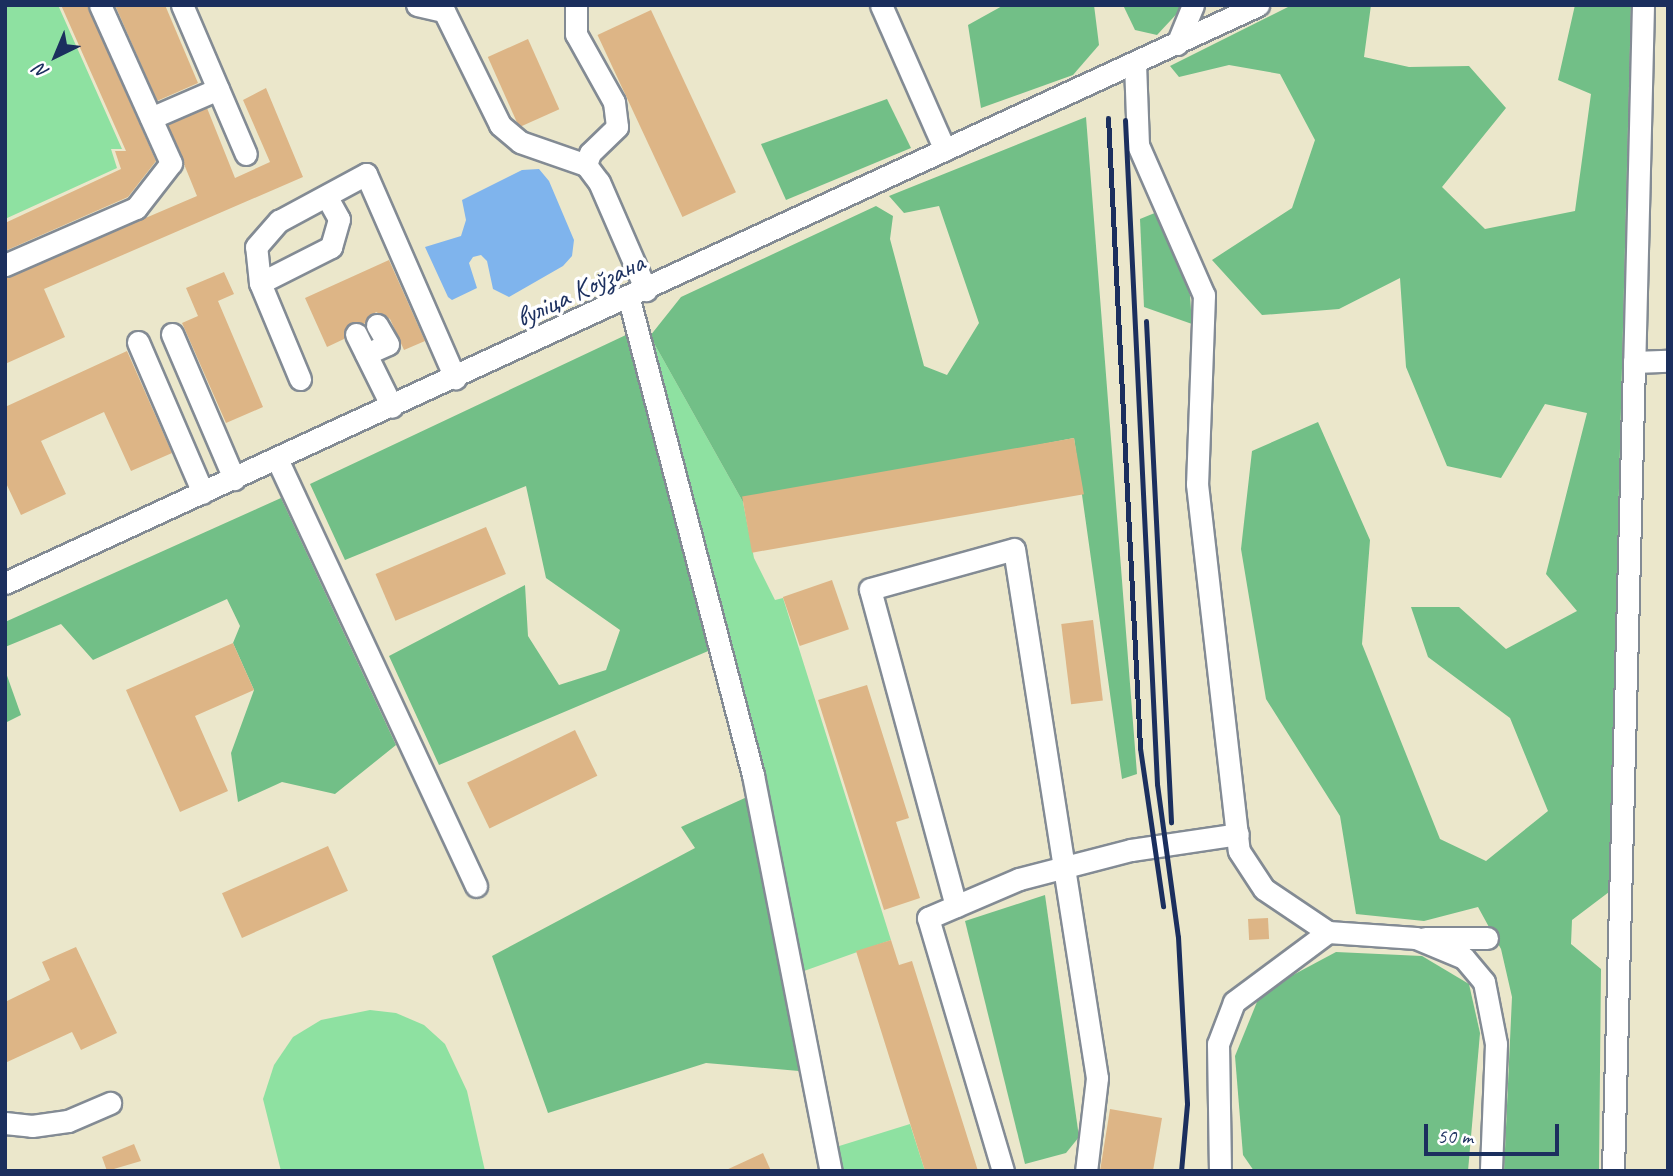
<!DOCTYPE html>
<html>
<head>
<meta charset="utf-8">
<style>
  body { margin:0 }
  #map { position:relative; width:1673px; height:1176px; overflow:hidden; background:#ebe7cb; font-family:Caveat,sans-serif }
  div>[style] { position:absolute }
  .green>* { inset:0; background:#8ee1a1 }
  .forest>* { inset:0; background:#72bf87 }
  .water>* { inset:0; background:#7fb4ed }
  .building>* { inset:0; background:#ddb586; transform-origin:0 0 }
  .roads { filter:drop-shadow(2px 0 #838b94) drop-shadow(-2px 0 #838b94) drop-shadow(0 2px #838b94) drop-shadow(0 -2px #838b94) }
  .minor>* { height:21px; margin:-10.5px; padding:0 10.5px; transform-origin:10.5px; border-radius:10.5px; background:#fff }
  .rail>* { height:5px; margin:-2.5px; padding:0 2.5px; transform-origin:2.5px; border-radius:2.5px; background:#1b2f5e }
  span { translate:-50% -50%; white-space:nowrap; text-align:center; line-height:1.15; -webkit-text-stroke:7px #fff; paint-order:stroke }
  .street-label { font-size:28px; color:#1b2f5e }
  .frame { position:absolute; inset:0; border:7px solid #1b2f5e; pointer-events:none }
  .north { position:absolute; left:21px; top:21px; width:70px; height:70px; -webkit-text-stroke:5px #fff; paint-order:stroke; rotate:223deg; font-size:19px; font-weight:700; line-height:28px; text-align:center; color:#1b2f5e }
  .north::after { content:''; display:block; margin:auto; width:24px; height:32px; background:#1b2f5e; clip-path:polygon(50% 0,100% 100%,50% 72%,0 100%) }
  .scale { position:absolute; left:1424px; top:1124px; width:135px; height:32px; box-sizing:border-box; border:4px solid #1b2f5e; border-top:0; padding-left:9px; font-size:21px; line-height:24px; white-space:nowrap; color:#1b2f5e; -webkit-text-stroke:5px #fff; paint-order:stroke }
</style>
</head>
<body>
<div id="map">
  <div class="green">
    <i style="clip-path:polygon(5px 5px,58px 5px,122px 149px,111px 149px,117px 168px,5px 219px)"></i>
    <i style="clip-path:polygon(650px 336px,743px 502px,754px 558px,775px 600px,783px 598px,891px 940px,804px 971px,753px 728px)"></i>
    <i style="clip-path:polygon(370px 1010px,396px 1013px,424px 1025px,445px 1044px,467px 1091px,485px 1171px,281px 1171px,263px 1099px,274px 1065px,293px 1037px,321px 1020px)"></i>
    <i style="clip-path:polygon(910px 1124px,925px 1171px,841px 1171px,836px 1147px)"></i>
  </div>
  <div class="forest">
    <i style="clip-path:polygon(1004px 5px,1094px 5px,1099px 45px,1073px 75px,981px 108px,968px 25px)"></i>
    <i style="clip-path:polygon(1123px 5px,1184px 5px,1184px 6px,1157px 35px,1135px 30px)"></i>
    <i style="clip-path:polygon(1292px 5px,1371px 5px,1364px 57px,1409px 67px,1469px 66px,1506px 108px,1442px 187px,1485px 229px,1575px 211px,1591px 94px,1558px 80px,1575px 5px,1631px 5px,1609px 892px,1572px 920px,1571px 944px,1601px 969px,1599px 1171px,1504px 1171px,1512px 997px,1501px 949px,1478px 907px,1424px 921px,1356px 914px,1340px 816px,1266px 699px,1241px 549px,1252px 451px,1318px 422px,1370px 540px,1362px 644px,1440px 839px,1486px 861px,1548px 811px,1510px 718px,1428px 657px,1411px 607px,1459px 607px,1506px 649px,1577px 611px,1546px 574px,1587px 413px,1545px 404px,1501px 478px,1447px 466px,1406px 367px,1400px 278px,1339px 309px,1262px 315px,1212px 260px,1292px 208px,1315px 140px,1280px 74px,1229px 65px,1179px 77px,1170px 66px)"></i>
    <i style="clip-path:polygon(887px 99px,911px 148px,786px 200px,761px 144px)"></i>
    <i style="clip-path:polygon(1086px 117px,1137px 774px,1122px 779px,1074px 438px,743px 502px,650px 336px,681px 297px,876px 206px,893px 216px,890px 239px,924px 366px,947px 375px,979px 323px,939px 206px,904px 213px,889px 196px)"></i>
    <i style="clip-path:polygon(1162px 210px,1190px 295px,1192px 324px,1144px 307px,1140px 219px)"></i>
    <i style="clip-path:polygon(628px 334px,713px 649px,439px 765px,389px 656px,525px 585px,528px 636px,559px 685px,606px 670px,620px 630px,546px 578px,526px 486px,345px 560px,310px 484px)"></i>
    <i style="clip-path:polygon(281px 498px,396px 745px,335px 794px,282px 782px,238px 802px,231px 753px,254px 690px,233px 643px,240px 626px,227px 599px,93px 660px,61px 624px,5px 647px,5px 622px)"></i>
    <i style="clip-path:polygon(5px 670px,21px 715px,5px 723px)"></i>
    <i style="clip-path:polygon(747px 797px,799px 1071px,706px 1063px,548px 1113px,492px 956px,695px 848px,681px 827px)"></i>
    <i style="clip-path:polygon(1045px 895px,1079px 1137px,1066px 1153px,1025px 1164px,965px 921px)"></i>
    <i style="clip-path:polygon(1336px 952px,1422px 956px,1469px 984px,1480px 1033px,1468px 1171px,1254px 1171px,1243px 1155px,1235px 1056px,1261px 992px)"></i>
  </div>
  <div class="water">
    <i style="clip-path:polygon(539px 169px,549px 181px,574px 240px,572px 256px,563px 266px,509px 297px,493px 289px,487px 261px,481px 255px,473px 257px,469px 263px,477px 288px,452px 300px,448px 297px,425px 247px,461px 236px,466px 220px,462px 200px,522px 170px)"></i>
  </div>
  <div class="building">
    <i style="clip-path:polygon(61px 5px,87px 5px,156px 161px,128px 197px,5px 251px,5px 223px,121px 169px,115px 151px,126px 151px)"></i>
    <i style="clip-path:polygon(115px 5px,165px 5px,198px 83px,157px 101px)"></i>
    <i style="left:651px;top:10px;width:201px;height:59px;rotate:65deg"></i>
    <i style="left:528px;top:39px;width:77px;height:44px;rotate:66deg"></i>
    <i style="clip-path:polygon(266px 88px,303px 177px,44px 289px,65px 337px,5px 364px,5px 278px,197px 196px,168px 125px,207px 108px,235px 178px,270px 162px,243px 100px)"></i>
    <i style="clip-path:polygon(389px 260px,425px 341px,404px 350px,390px 319px,376px 312px,364px 324px,350px 323px,344px 339px,327px 347px,305px 298px)"></i>
    <i style="clip-path:polygon(224px 272px,234px 294px,218px 301px,263px 407px,226px 423px,182px 323px,198px 316px,186px 288px)"></i>
    <i style="clip-path:polygon(127px 351px,172px 453px,131px 471px,104px 412px,41px 441px,66px 494px,21px 515px,5px 481px,5px 407px)"></i>
    <i style="left:1074px;top:438px;width:57px;height:337px;rotate:80deg"></i>
    <i style="left:486px;top:527px;width:51px;height:120px;rotate:67deg"></i>
    <i style="left:832px;top:580px;width:52px;height:52px;rotate:71deg"></i>
    <i style="left:1093px;top:620px;width:81px;height:32px;rotate:83deg"></i>
    <i style="clip-path:polygon(233px 643px,254px 690px,195px 716px,228px 791px,180px 812px,126px 690px)"></i>
    <i style="clip-path:polygon(867px 685px,909px 818px,896px 822px,920px 898px,884px 910px,818px 700px)"></i>
    <i style="left:575px;top:730px;width:51px;height:120px;rotate:64deg"></i>
    <i style="left:328px;top:846px;width:49px;height:116px;rotate:66deg"></i>
    <i style="left:1268px;top:918px;width:21px;height:20px;rotate:87deg"></i>
    <i style="clip-path:polygon(891px 940px,899px 965px,912px 961px,978px 1171px,925px 1171px,856px 951px)"></i>
    <i style="clip-path:polygon(76px 947px,117px 1033px,81px 1050px,72px 1032px,5px 1063px,5px 1002px,50px 980px,42px 962px)"></i>
    <i style="clip-path:polygon(1110px 1109px,1162px 1118px,1153px 1171px,1100px 1171px)"></i>
    <i style="clip-path:polygon(134px 1144px,141px 1161px,107px 1171px,102px 1157px)"></i>
    <i style="clip-path:polygon(763px 1153px,771px 1171px,724px 1171px)"></i>
  </div>
  <div class="roads">
    <div class="minor">
      <i style="left:182px;top:5px;width:162px;rotate:66.8deg"></i>
      <i style="left:417px;top:5px;width:28px;rotate:13deg"></i>
      <i style="left:444px;top:11px;width:127px;rotate:63.8deg"></i>
      <i style="left:500px;top:125px;width:26px;rotate:40deg"></i>
      <i style="left:520px;top:142px;width:70px;rotate:19.2deg"></i>
      <i style="left:586px;top:165px;width:21px;rotate:53deg"></i>
      <i style="left:599px;top:182px;width:118px;rotate:66.5deg"></i>
      <i style="left:576px;top:5px;width:29px;rotate:90deg"></i>
      <i style="left:576px;top:34px;width:78px;rotate:60.8deg"></i>
      <i style="left:614px;top:102px;width:25px;rotate:83deg"></i>
      <i style="left:617px;top:127px;width:37px;rotate:136deg"></i>
      <i style="left:590px;top:153px;width:13px;rotate:108deg"></i>
      <i style="left:881px;top:5px;width:158px;rotate:66.2deg"></i>
      <i style="left:1643px;top:5px;width:357px;rotate:91.4deg"></i>
      <i style="left:1634px;top:362px;width:34px;rotate:-2deg"></i>
      <i style="left:1177px;top:44px;width:42px;rotate:-67.7deg"></i>
      <i style="left:1135px;top:63px;width:82px;rotate:87.9deg"></i>
      <i style="left:1138px;top:145px;width:164px;rotate:66.3deg"></i>
      <i style="left:1204px;top:295px;width:189px;rotate:92.1deg"></i>
      <i style="left:1197px;top:484px;width:369px;rotate:83.5deg"></i>
      <i style="left:1239px;top:851px;width:45px;rotate:56.7deg"></i>
      <i style="left:1264px;top:889px;width:77px;rotate:33.9deg"></i>
      <i style="left:1328px;top:932px;width:88px;rotate:3.9deg"></i>
      <i style="left:1416px;top:938px;width:52px;rotate:22.6deg"></i>
      <i style="left:1464px;top:958px;width:31px;rotate:50deg"></i>
      <i style="left:1484px;top:982px;width:63px;rotate:79deg"></i>
      <i style="left:1496px;top:1044px;width:127px;rotate:92.3deg"></i>
      <i style="left:151px;top:118px;width:73px;rotate:-23.4deg"></i>
      <i style="left:5px;top:265px;width:143px;rotate:-23.5deg"></i>
      <i style="left:136px;top:208px;width:57px;rotate:-52.1deg"></i>
      <i style="left:171px;top:163px;width:173px;rotate:-114.2deg"></i>
      <i style="left:260px;top:283px;width:80px;rotate:-26.9deg"></i>
      <i style="left:331px;top:247px;width:29px;rotate:-74deg"></i>
      <i style="left:339px;top:219px;width:26px;rotate:-119deg"></i>
      <i style="left:629px;top:299px;width:492px;rotate:75.4deg"></i>
      <i style="left:753px;top:775px;width:404px;rotate:78.9deg"></i>
      <i style="left:172px;top:334px;width:158px;rotate:66.8deg"></i>
      <i style="left:356px;top:334px;width:81px;rotate:63.7deg"></i>
      <i style="left:138px;top:342px;width:164px;rotate:66.7deg"></i>
      <i style="left:366px;top:354px;width:24px;rotate:-24deg"></i>
      <i style="left:388px;top:344px;width:22px;rotate:-120deg"></i>
      <i style="left:300px;top:379px;width:104px;rotate:-112.6deg"></i>
      <i style="left:260px;top:283px;width:36px;rotate:-96deg"></i>
      <i style="left:256px;top:247px;width:35px;rotate:-49deg"></i>
      <i style="left:279px;top:221px;width:99px;rotate:-28.4deg"></i>
      <i style="left:366px;top:174px;width:223px;rotate:66.4deg"></i>
      <i style="left:277px;top:459px;width:471px;rotate:65deg"></i>
      <i style="left:5px;top:583px;width:1380px;rotate:-24.76deg"></i>
      <i style="left:956px;top:906px;width:328px;rotate:-105.2deg"></i>
      <i style="left:870px;top:589px;width:149px;rotate:-15.5deg"></i>
      <i style="left:1014px;top:549px;width:535px;rotate:81.08deg"></i>
      <i style="left:1097px;top:1078px;width:94px;rotate:96.7deg"></i>
      <i style="left:1425px;top:938px;width:62px"></i>
      <i style="left:5px;top:1123px;width:27px;rotate:6deg"></i>
      <i style="left:32px;top:1126px;width:36px;rotate:-8deg"></i>
      <i style="left:68px;top:1121px;width:46px;rotate:-23.2deg"></i>
      <i style="left:1003px;top:1171px;width:264px;rotate:-106.5deg"></i>
      <i style="left:928px;top:918px;width:99px;rotate:-23.2deg"></i>
      <i style="left:1019px;top:879px;width:116px;rotate:-14.5deg"></i>
      <i style="left:1131px;top:850px;width:108px;rotate:-8.5deg"></i>
      <i style="left:1220px;top:1171px;width:127px;rotate:-90.9deg"></i>
      <i style="left:1218px;top:1044px;width:45px;rotate:-69.1deg"></i>
      <i style="left:1234px;top:1002px;width:117px;rotate:-36.7deg"></i>
      <i style="left:1613px;top:1171px;width:809px;rotate:-88.51deg"></i>
    </div>
  </div>
  <div class="rail">
    <i style="left:1108px;top:118px;width:631px;rotate:87.09deg"></i>
    <i style="left:1140px;top:748px;width:160px;rotate:81.7deg"></i>
    <i style="left:1125px;top:120px;width:665px;rotate:87.24deg"></i>
    <i style="left:1157px;top:784px;width:154px;rotate:82.2deg"></i>
    <i style="left:1178px;top:937px;width:167px;rotate:86.9deg"></i>
    <i style="left:1187px;top:1104px;width:67px;rotate:95.1deg"></i>
    <i style="left:1146px;top:321px;width:502px;rotate:87.14deg"></i>
  </div>
  <div class="street-label">
    <span style="left:580px;top:290px;rotate:-25deg">вуліца Коўзана</span>
  </div>
  <div class="frame"></div>
  <div class="north">N</div>
  <div class="scale">50 m</div>
</div>
</body>
</html>
